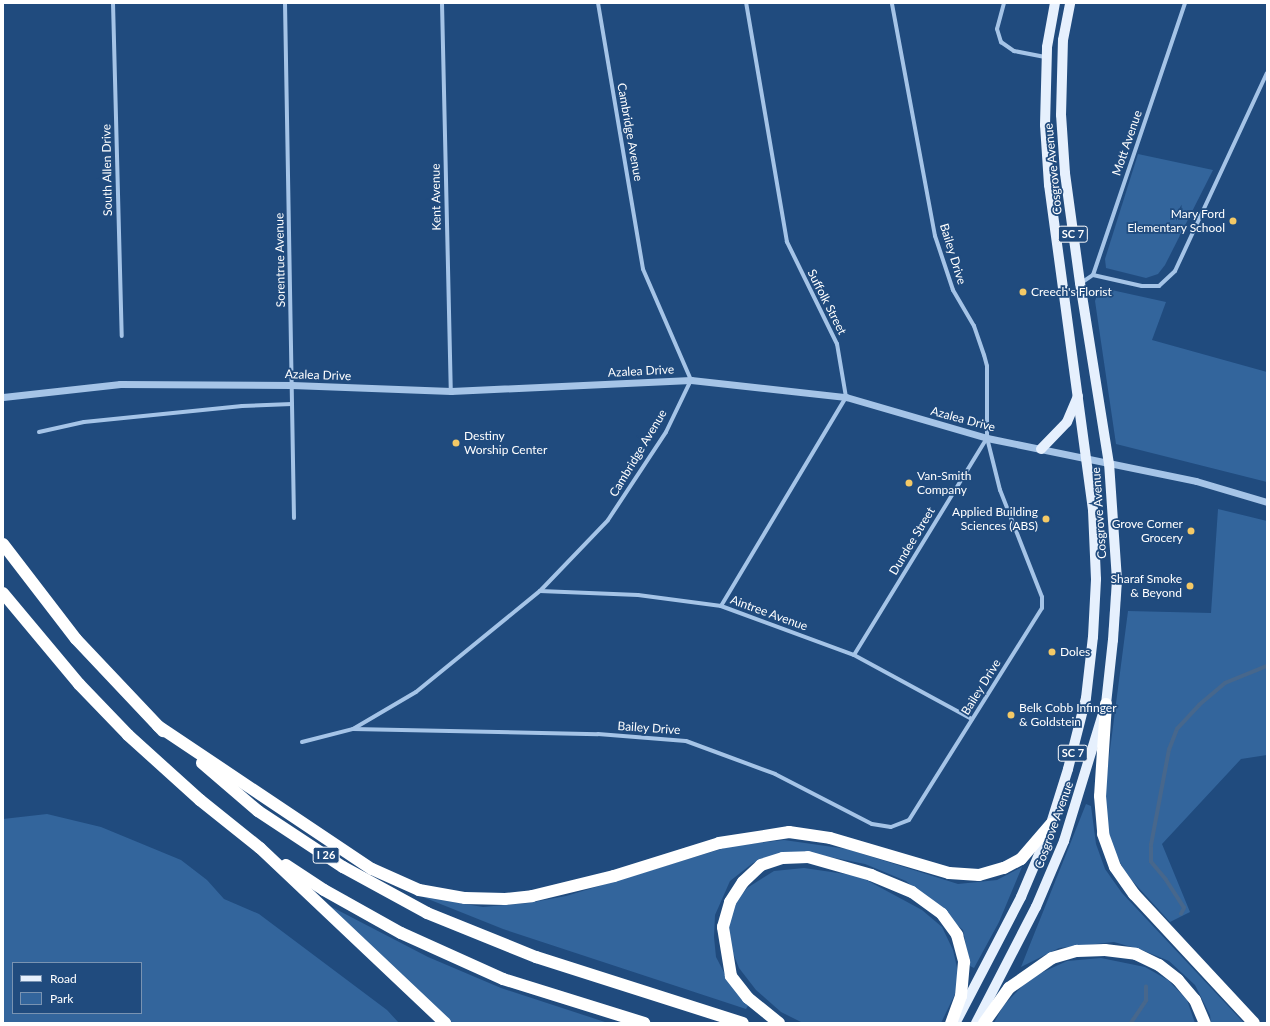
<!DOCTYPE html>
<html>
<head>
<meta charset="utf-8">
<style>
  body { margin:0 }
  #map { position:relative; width:1270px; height:1026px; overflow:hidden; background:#204b7e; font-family:Lato,sans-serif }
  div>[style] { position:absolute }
  .green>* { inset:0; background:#33659c }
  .stream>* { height:3.5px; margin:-1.75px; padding:0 1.75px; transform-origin:1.75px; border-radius:1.75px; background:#47678c }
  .minor>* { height:4px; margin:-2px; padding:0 2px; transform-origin:2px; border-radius:2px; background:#a5c4e7 }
  .tertiary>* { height:7px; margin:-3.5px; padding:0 3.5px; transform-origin:3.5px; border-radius:3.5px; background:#a5c4e7 }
  .primary>* { height:10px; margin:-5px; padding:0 5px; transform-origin:5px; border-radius:5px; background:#e6f0fd }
  .motorway>* { height:12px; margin:-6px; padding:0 6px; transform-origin:6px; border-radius:6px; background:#fff }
  .dots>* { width:11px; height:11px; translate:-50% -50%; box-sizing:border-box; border:2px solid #204b7e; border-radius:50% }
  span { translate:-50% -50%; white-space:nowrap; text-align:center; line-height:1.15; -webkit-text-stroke:3.5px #204b7e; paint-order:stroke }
  .shield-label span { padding:1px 3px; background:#204b7e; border:1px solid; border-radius:3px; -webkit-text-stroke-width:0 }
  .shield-label { font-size:11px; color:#fff; font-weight:700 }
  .street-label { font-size:12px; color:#fff }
  .poi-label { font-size:12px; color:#fff }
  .right { translate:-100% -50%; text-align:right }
  .left { translate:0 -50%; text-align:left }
  .frame { position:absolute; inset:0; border:4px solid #fff; pointer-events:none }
  .legend { position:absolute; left:12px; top:962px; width:130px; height:52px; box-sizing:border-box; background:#204b7e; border:1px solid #7993b2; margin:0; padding:5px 7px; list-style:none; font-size:12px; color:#fff }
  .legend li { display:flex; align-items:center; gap:8px; height:20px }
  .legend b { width:20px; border:1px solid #7993b2 }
</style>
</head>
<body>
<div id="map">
  <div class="green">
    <i style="clip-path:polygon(1138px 154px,1213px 170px,1165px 265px,1158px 274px,1146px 278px,1106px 268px,1105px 259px)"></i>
    <i style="clip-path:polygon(1107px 289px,1166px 302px,1152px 340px,1267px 372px,1267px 482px,1116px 444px,1095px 301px,1099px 290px)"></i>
    <i style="clip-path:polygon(1218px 509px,1267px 521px,1267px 755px,1241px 759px,1162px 844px,1190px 912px,1170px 922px,1126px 874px,1111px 844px,1105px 819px,1104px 796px,1128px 611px,1211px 613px)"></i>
    <i style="clip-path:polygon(1086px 804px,1091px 806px,1096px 844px,1105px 869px,1122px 893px,1244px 1023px,1211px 1023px,1210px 1015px,1195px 985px,1169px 961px,1142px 950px,1114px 942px,1059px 948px,1021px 967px)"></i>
    <i style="clip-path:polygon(evenodd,47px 814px,101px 827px,181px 860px,207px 880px,224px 899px,259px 914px,387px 1010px,399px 1023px,3px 1023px,3px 819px,47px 814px,13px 963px,141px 963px,141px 1013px,13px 1013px,13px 963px)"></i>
    <i style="clip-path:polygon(784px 840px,847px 849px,958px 884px,997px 880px,1022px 867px,999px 922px,974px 968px,970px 966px,963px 930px,906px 881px,865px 864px,825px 856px,783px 853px,753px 863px,730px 881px,715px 915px,714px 937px,716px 957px,728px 980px,749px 1004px,746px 1009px,503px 929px,423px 897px,483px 907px,528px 903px,566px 896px,731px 846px)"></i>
    <i style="clip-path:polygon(804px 868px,859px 876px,922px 910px,942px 927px,953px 950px,958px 972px,956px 992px,941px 1023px,803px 1023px,781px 1012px,756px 990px,739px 968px,731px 948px,728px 929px,733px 906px,747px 888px,774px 871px)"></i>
    <i style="clip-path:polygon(324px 903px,428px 957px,501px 988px,608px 1023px,451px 1023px)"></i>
    <i style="clip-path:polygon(1101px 958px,1145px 967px,1168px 980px,1187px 1000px,1195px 1023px,994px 1023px,1003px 1006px,1030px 978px,1067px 961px)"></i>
  </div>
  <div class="stream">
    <i style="left:1181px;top:914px;width:7px;rotate:-63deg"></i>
    <i style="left:1184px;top:908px;width:33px;rotate:-123deg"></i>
    <i style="left:1166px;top:880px;width:23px;rotate:-130deg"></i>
    <i style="left:1151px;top:862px;width:17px;rotate:-90deg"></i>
    <i style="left:1151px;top:845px;width:97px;rotate:-79.3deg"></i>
    <i style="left:1169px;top:750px;width:22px;rotate:-69deg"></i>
    <i style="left:1177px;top:729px;width:33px;rotate:-47deg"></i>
    <i style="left:1199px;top:705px;width:34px;rotate:-40deg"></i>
    <i style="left:1225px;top:683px;width:45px;rotate:-22deg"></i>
    <i style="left:1131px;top:1023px;width:27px;rotate:-56deg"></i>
    <i style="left:1146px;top:1001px;width:14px;rotate:-90deg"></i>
  </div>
  <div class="minor">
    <i style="left:113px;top:3px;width:333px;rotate:88.5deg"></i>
    <i style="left:285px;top:3px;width:515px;rotate:89deg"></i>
    <i style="left:442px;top:3px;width:388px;rotate:88.7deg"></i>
    <i style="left:1004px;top:3px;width:27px;rotate:105deg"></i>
    <i style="left:997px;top:29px;width:14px;rotate:73deg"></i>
    <i style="left:1001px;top:42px;width:16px;rotate:35deg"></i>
    <i style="left:1014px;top:51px;width:33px;rotate:11deg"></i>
    <i style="left:1093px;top:275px;width:50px;rotate:12.7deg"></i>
    <i style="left:1142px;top:286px;width:17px"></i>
    <i style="left:1159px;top:286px;width:22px;rotate:-43deg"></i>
    <i style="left:1175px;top:271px;width:218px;rotate:-65.1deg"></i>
    <i style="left:1081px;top:283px;width:14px;rotate:-34deg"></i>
    <i style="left:1093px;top:275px;width:287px;rotate:-71.3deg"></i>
    <i style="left:39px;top:432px;width:46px;rotate:-12.5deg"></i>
    <i style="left:84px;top:422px;width:159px;rotate:-5.8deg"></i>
    <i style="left:242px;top:406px;width:50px;rotate:-2.3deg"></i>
    <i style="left:540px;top:591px;width:98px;rotate:2.3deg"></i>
    <i style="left:638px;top:595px;width:84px;rotate:7.5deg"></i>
    <i style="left:721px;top:606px;width:142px;rotate:20.2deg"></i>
    <i style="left:854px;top:655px;width:134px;rotate:28.5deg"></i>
    <i style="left:721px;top:606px;width:244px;rotate:-59.1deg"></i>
    <i style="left:846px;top:397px;width:54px;rotate:-99.6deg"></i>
    <i style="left:837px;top:344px;width:114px;rotate:-116.1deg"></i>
    <i style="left:787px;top:242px;width:242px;rotate:-99.7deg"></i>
    <i style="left:854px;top:655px;width:255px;rotate:-58.5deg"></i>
    <i style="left:353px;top:729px;width:245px;rotate:1.2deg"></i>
    <i style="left:598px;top:734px;width:88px;rotate:4.5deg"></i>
    <i style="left:686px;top:741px;width:95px;rotate:20.3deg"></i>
    <i style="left:775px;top:774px;width:109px;rotate:27.3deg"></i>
    <i style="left:872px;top:824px;width:19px;rotate:9deg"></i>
    <i style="left:891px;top:827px;width:19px;rotate:-21deg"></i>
    <i style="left:909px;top:820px;width:250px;rotate:-57.9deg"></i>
    <i style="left:1042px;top:608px;width:11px;rotate:-90deg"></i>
    <i style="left:1042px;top:597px;width:115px;rotate:-111.4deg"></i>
    <i style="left:1000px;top:490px;width:54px;rotate:-104deg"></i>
    <i style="left:987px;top:438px;width:72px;rotate:-90deg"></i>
    <i style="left:987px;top:366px;width:11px;rotate:-105deg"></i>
    <i style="left:984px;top:355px;width:31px;rotate:-109deg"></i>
    <i style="left:974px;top:326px;width:42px;rotate:-120.3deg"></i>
    <i style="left:953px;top:290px;width:57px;rotate:-108.4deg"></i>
    <i style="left:935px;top:236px;width:237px;rotate:-100.5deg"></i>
    <i style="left:302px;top:742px;width:53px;rotate:-14.3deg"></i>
    <i style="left:353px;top:729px;width:73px;rotate:-30.4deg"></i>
    <i style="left:416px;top:692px;width:160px;rotate:-39.2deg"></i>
    <i style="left:540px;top:591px;width:98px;rotate:-46.2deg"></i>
    <i style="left:608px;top:520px;width:105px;rotate:-56.6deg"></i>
    <i style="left:666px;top:432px;width:58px;rotate:-64.3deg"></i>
    <i style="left:691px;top:380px;width:121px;rotate:-113.4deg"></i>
    <i style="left:643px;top:269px;width:270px;rotate:-99.6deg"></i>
  </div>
  <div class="tertiary">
    <i style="left:3px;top:397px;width:118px;rotate:-6.3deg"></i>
    <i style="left:120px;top:384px;width:172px;rotate:0.3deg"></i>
    <i style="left:292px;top:385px;width:159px;rotate:2.2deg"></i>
    <i style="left:451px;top:391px;width:240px;rotate:-2.6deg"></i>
    <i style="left:691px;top:380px;width:156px;rotate:6.3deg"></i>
    <i style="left:846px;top:397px;width:147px;rotate:16.2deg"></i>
    <i style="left:987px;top:438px;width:213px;rotate:11.6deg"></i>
    <i style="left:1196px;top:481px;width:74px;rotate:16.5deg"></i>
  </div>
  <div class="primary">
    <i style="left:1041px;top:449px;width:37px;rotate:-46deg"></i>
    <i style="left:1067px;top:422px;width:28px;rotate:-67deg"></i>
    <i style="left:957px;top:1020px;width:139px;rotate:-62.5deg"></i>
    <i style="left:1021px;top:897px;width:69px;rotate:-67.1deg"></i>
    <i style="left:1048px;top:833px;width:67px;rotate:-72.6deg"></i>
    <i style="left:1068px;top:769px;width:73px;rotate:-75.8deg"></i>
    <i style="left:1086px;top:698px;width:61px;rotate:-83.5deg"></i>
    <i style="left:1093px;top:637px;width:58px;rotate:-87deg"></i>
    <i style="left:1096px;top:579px;width:69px;rotate:-92.5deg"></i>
    <i style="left:1093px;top:510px;width:328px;rotate:-97.7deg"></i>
    <i style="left:1049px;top:185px;width:60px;rotate:-93.8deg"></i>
    <i style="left:1045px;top:125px;width:78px;rotate:-88.5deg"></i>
    <i style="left:1047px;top:47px;width:45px;rotate:-79.7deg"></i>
    <i style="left:976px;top:1023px;width:131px;rotate:-62.7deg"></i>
    <i style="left:1036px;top:907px;width:72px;rotate:-67deg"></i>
    <i style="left:1064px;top:841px;width:143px;rotate:-73deg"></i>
    <i style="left:1106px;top:704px;width:64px;rotate:-83.8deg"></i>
    <i style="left:1113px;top:640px;width:60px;rotate:-86.2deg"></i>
    <i style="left:1117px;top:580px;width:116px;rotate:-93.9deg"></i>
    <i style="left:1109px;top:464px;width:183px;rotate:-99.1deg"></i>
    <i style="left:1080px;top:283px;width:111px;rotate:-97.8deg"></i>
    <i style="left:1065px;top:173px;width:58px;rotate:-93.9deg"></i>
    <i style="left:1061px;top:115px;width:75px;rotate:-88.5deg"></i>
    <i style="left:1063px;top:40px;width:38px;rotate:-79deg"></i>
  </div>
  <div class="motorway">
    <i style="left:3px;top:544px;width:120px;rotate:52.5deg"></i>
    <i style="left:76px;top:639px;width:127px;rotate:46.6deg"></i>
    <i style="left:3px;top:593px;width:119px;rotate:50.1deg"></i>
    <i style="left:79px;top:684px;width:71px;rotate:46.1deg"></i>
    <i style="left:128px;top:735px;width:97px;rotate:42.1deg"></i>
    <i style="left:200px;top:800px;width:77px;rotate:38.7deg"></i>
    <i style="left:260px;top:848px;width:255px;rotate:43.4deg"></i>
    <i style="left:1106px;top:704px;width:92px;rotate:93.7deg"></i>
    <i style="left:1100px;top:796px;width:38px;rotate:85deg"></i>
    <i style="left:1103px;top:834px;width:35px;rotate:70deg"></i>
    <i style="left:1115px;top:867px;width:33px;rotate:55deg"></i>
    <i style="left:1134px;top:894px;width:176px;rotate:47.1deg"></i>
    <i style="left:158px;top:726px;width:257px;rotate:33.8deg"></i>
    <i style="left:372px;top:869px;width:51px;rotate:24.1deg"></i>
    <i style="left:419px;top:890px;width:47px;rotate:9.9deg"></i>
    <i style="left:465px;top:898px;width:40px;rotate:1.4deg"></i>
    <i style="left:505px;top:899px;width:27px;rotate:-6deg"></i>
    <i style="left:532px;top:896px;width:84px;rotate:-13.7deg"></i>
    <i style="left:614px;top:876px;width:110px;rotate:-17.4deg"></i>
    <i style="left:719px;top:843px;width:71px;rotate:-8.9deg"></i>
    <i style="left:789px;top:832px;width:41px;rotate:8.3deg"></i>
    <i style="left:830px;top:838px;width:124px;rotate:16.4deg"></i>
    <i style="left:949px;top:873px;width:30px;rotate:4deg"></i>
    <i style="left:979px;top:875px;width:26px;rotate:-16deg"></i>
    <i style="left:1004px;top:868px;width:19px;rotate:-28deg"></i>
    <i style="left:1021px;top:859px;width:46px;rotate:-49.4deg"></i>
    <i style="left:202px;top:763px;width:74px;rotate:40.6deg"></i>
    <i style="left:258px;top:811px;width:102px;rotate:33.4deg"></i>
    <i style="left:343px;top:867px;width:96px;rotate:28.7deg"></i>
    <i style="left:427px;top:913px;width:118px;rotate:22deg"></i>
    <i style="left:536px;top:957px;width:217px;rotate:17.7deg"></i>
    <i style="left:286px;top:865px;width:45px;rotate:33.3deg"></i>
    <i style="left:324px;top:890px;width:88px;rotate:29.2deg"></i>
    <i style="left:401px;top:933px;width:112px;rotate:24.3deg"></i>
    <i style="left:503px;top:979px;width:148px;rotate:17.3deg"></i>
    <i style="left:779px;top:1023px;width:40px;rotate:-141deg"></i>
    <i style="left:748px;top:998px;width:28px;rotate:-128deg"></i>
    <i style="left:731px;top:976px;width:50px;rotate:-99.3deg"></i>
    <i style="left:723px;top:927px;width:26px;rotate:-74deg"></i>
    <i style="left:730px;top:902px;width:24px;rotate:-57deg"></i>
    <i style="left:743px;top:882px;width:25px;rotate:-43deg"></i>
    <i style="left:761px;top:865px;width:23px;rotate:-18deg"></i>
    <i style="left:783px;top:858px;width:25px;rotate:-2deg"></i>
    <i style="left:808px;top:857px;width:66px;rotate:15.9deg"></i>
    <i style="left:871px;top:875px;width:44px;rotate:22.5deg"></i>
    <i style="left:912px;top:892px;width:37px;rotate:36deg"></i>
    <i style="left:942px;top:914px;width:26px;rotate:54deg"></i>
    <i style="left:957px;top:935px;width:28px;rotate:75deg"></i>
    <i style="left:964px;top:962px;width:34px;rotate:95deg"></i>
    <i style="left:961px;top:996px;width:29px;rotate:110deg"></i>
    <i style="left:984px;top:1023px;width:43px;rotate:-54.5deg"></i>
    <i style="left:1009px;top:988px;width:52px;rotate:-34.9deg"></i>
    <i style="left:1052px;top:958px;width:26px;rotate:-16deg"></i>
    <i style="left:1077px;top:951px;width:28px;rotate:-2deg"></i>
    <i style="left:1105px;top:950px;width:31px;rotate:7deg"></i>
    <i style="left:1136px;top:954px;width:25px;rotate:26deg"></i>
    <i style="left:1159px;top:965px;width:24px;rotate:38deg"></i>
    <i style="left:1178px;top:980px;width:26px;rotate:50deg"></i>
    <i style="left:1195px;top:1000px;width:25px;rotate:67deg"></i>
  </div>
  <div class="dots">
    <i style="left:1233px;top:221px;background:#f4c966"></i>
    <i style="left:1023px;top:292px;background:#f4c966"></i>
    <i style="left:456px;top:443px;background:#f4c966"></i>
    <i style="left:909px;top:483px;background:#f4c966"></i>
    <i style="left:1046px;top:519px;background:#f4c966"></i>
    <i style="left:1191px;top:531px;background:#f4c966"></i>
    <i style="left:1190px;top:586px;background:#f4c966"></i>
    <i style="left:1052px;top:652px;background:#f4c966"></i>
    <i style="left:1011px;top:715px;background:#f4c966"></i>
  </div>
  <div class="shield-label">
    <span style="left:1073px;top:234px">SC 7</span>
    <span style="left:1073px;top:753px">SC 7</span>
    <span style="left:326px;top:855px">I 26</span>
  </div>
  <div class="street-label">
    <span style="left:630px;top:132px;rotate:80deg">Cambridge Avenue</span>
    <span style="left:1127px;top:143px;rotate:-71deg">Mott Avenue</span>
    <span style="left:1053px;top:169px;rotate:-96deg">Cosgrove Avenue</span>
    <span style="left:107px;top:170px;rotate:-91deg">South Allen Drive</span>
    <span style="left:436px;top:197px;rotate:-91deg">Kent Avenue</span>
    <span style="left:953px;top:254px;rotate:73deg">Bailey Drive</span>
    <span style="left:280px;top:260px;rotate:-91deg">Sorentrue Avenue</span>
    <span style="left:827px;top:302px;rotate:63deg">Suffolk Street</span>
    <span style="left:641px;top:371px;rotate:-3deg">Azalea Drive</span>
    <span style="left:318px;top:375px;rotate:2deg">Azalea Drive</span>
    <span style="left:963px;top:419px;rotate:15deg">Azalea Drive</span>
    <span style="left:638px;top:453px;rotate:-59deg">Cambridge Avenue</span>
    <span style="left:1099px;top:513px;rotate:-94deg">Cosgrove Avenue</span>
    <span style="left:912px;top:541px;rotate:-59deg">Dundee Street</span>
    <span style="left:769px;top:613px;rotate:20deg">Aintree Avenue</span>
    <span style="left:981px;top:687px;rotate:-58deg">Bailey Drive</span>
    <span style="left:649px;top:728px;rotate:4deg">Bailey Drive</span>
    <span style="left:1054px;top:825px;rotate:-70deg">Cosgrove Avenue</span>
  </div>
  <div class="poi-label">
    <span class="right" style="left:1225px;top:221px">Mary Ford<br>Elementary School</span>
    <span class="left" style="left:1031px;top:292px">Creech's Florist</span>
    <span class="left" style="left:464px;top:443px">Destiny<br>Worship Center</span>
    <span class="left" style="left:917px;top:483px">Van-Smith<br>Company</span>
    <span class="right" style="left:1038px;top:519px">Applied Building<br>Sciences (ABS)</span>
    <span class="right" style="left:1183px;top:531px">Grove Corner<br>Grocery</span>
    <span class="right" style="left:1182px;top:586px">Sharaf Smoke<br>&amp; Beyond</span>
    <span class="left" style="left:1060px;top:652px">Doles</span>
    <span class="left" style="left:1019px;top:715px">Belk Cobb Infinger<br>&amp; Goldstein</span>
  </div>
  <div class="frame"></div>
  <ul class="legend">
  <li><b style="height:5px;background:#e6f0fd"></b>Road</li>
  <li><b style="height:11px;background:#33659c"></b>Park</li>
  </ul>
</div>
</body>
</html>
